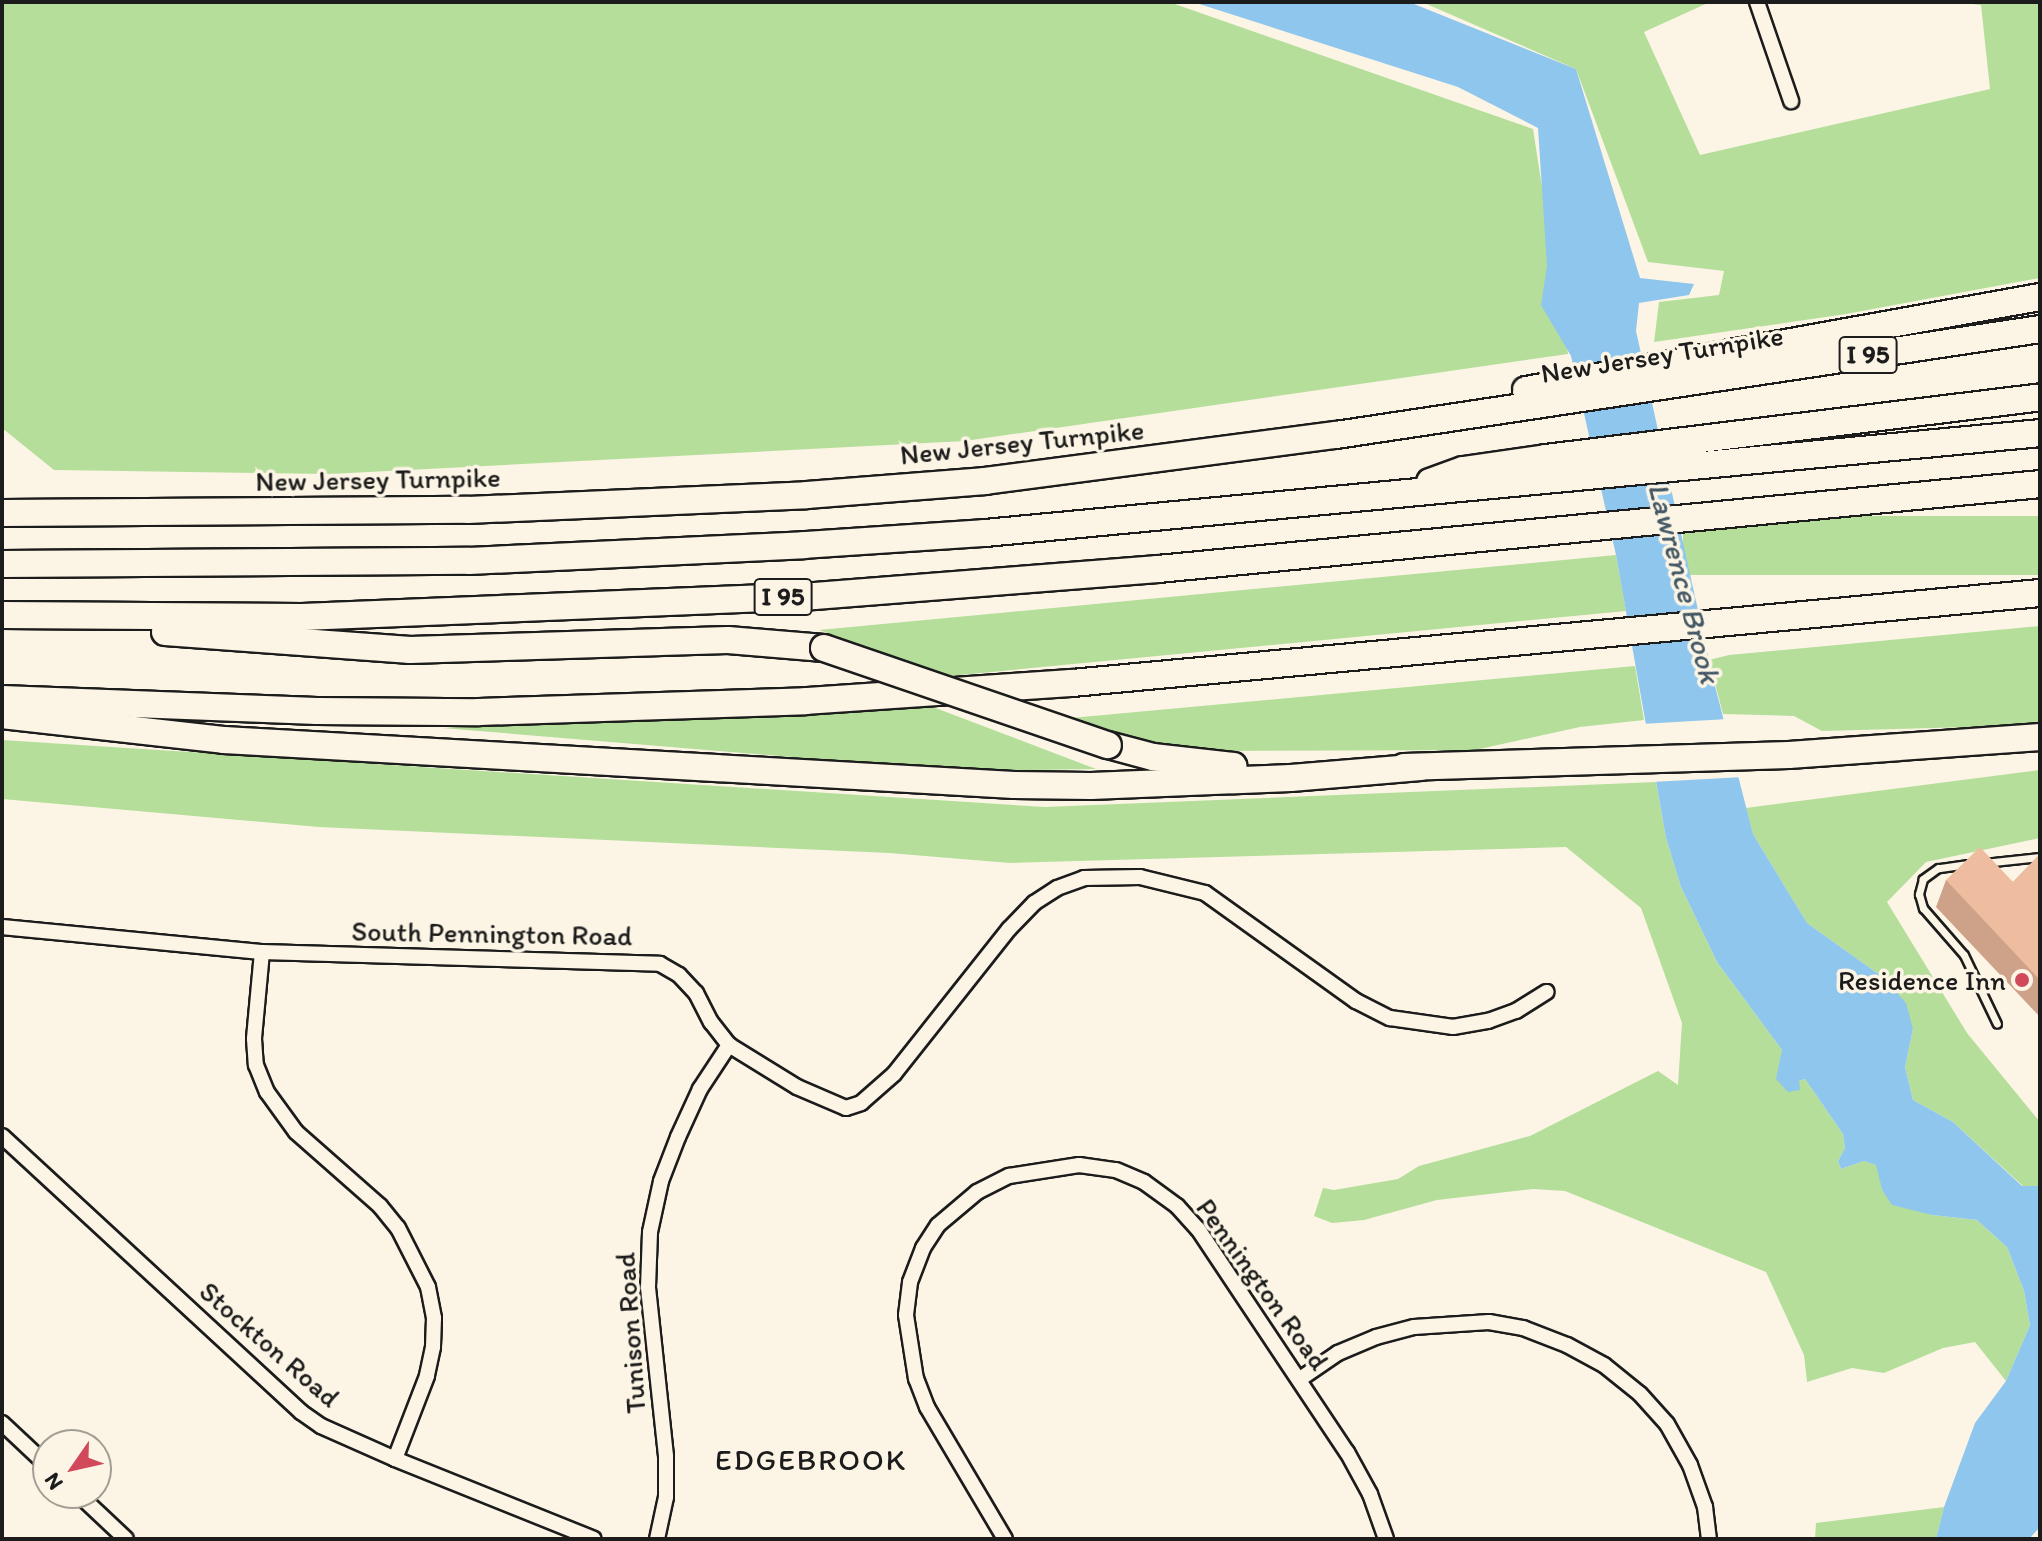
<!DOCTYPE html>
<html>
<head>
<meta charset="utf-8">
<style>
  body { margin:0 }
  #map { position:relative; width:2042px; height:1541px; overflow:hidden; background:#fcf5e5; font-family:Itim,sans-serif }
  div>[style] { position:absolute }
  .green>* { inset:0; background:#b5de9b; transform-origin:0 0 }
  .water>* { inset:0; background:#8fc6ed }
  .pier>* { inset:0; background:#fcf5e5 }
  .roads { filter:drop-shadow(2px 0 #1c1c1c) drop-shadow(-2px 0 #1c1c1c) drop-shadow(0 2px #1c1c1c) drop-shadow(0 -2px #1c1c1c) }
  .service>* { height:7px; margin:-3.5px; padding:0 3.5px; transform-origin:3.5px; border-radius:3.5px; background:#fcf5e5 }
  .minor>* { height:14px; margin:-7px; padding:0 7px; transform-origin:7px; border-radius:7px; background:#fcf5e5 }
  .motorway>* { height:26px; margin:-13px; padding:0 13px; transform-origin:13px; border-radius:13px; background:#fcf5e5 }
  .bridges { filter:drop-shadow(2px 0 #1c1c1c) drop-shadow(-2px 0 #1c1c1c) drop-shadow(0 2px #1c1c1c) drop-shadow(0 -2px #1c1c1c) }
  .motorway-bridge>* { height:26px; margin:-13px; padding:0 13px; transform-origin:13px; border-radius:13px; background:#fcf5e5 }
  .wall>* { inset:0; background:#cda289 }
  .building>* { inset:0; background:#eebc9f }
  .dots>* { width:22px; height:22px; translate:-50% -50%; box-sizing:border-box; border:4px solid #fcf5e5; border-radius:50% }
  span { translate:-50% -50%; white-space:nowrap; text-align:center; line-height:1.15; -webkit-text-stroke:7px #fcf5e5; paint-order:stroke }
  .shield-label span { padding:2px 6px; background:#fcf5e5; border:2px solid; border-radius:6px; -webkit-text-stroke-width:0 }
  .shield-label { font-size:26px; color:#1c1c1c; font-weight:700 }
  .street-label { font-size:28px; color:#1c1c1c }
  .poi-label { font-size:28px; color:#1c1c1c }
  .right { translate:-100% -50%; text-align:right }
  .water-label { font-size:30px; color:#445865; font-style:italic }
  .neighbourhood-label { font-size:30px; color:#1c1c1c; letter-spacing:2px }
  .frame { position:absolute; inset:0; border:4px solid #1c1c1c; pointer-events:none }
  .north { position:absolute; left:32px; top:1429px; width:80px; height:80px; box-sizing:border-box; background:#fcf5e5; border:2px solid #a29e95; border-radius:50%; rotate:236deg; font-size:22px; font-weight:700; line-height:32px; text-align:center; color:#1c1c1c }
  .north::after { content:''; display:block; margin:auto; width:28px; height:36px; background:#d1495b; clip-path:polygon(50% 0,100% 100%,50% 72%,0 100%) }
</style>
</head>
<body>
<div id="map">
  <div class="green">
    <i style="clip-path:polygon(2px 2px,1169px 2px,1533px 129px,1568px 354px,965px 441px,330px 474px,54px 470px,2px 428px)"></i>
    <i style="clip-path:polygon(1422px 2px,1710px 2px,1644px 32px,1700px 155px,1990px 89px,1981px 5px,1954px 2px,2040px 2px,2040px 278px,1846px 314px,1654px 342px,1659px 302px,1719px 295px,1724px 271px,1648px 262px,1576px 69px)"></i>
    <i style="left:2040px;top:516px;width:59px;height:357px;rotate:90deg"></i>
    <i style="clip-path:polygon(1616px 555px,1626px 611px,949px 676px,819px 630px)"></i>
    <i style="clip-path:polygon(2040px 626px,2040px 725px,1822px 731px,1794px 716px,1723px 714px,1709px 660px,1729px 655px)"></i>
    <i style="clip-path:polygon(1635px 666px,1644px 720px,1580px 727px,1475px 750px,1191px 751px,1060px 719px)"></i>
    <i style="clip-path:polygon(933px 707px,1096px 769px,962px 771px,442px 728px)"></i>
    <i style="clip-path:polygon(2px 740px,1045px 807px,1656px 782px,1666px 838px,1681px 887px,1717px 962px,1782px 1050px,1781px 1069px,1799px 1081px,1805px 1079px,1843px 1134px,1845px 1148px,1838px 1161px,1841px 1169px,1864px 1161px,1877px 1165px,1882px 1190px,1932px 1215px,1977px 1220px,2007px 1247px,2024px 1291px,2030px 1325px,2006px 1381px,1975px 1342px,1943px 1348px,1884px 1373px,1852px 1368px,1807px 1382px,1804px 1355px,1766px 1272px,1565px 1191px,1533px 1189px,1437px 1200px,1364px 1220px,1332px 1223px,1314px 1216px,1323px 1188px,1334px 1190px,1398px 1179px,1419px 1166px,1530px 1136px,1658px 1071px,1678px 1085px,1682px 1023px,1641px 908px,1566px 847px,1010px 863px,889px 853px,319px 827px,2px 799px)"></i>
    <i style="clip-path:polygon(2040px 770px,2040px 838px,1926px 862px,1887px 902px,1967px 1033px,2040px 1122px,2040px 1186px,2023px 1186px,1953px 1122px,1913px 1100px,1905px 1067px,1913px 1029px,1884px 978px,1807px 923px,1753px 834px,1746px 808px)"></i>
    <i style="clip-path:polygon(1944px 1507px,1936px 1539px,1815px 1539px,1816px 1523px)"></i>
  </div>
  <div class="water">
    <i style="clip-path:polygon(1193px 2px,1409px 2px,1576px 69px,1640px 278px,1694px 284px,1689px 295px,1639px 303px,1636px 331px,1714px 682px,1753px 834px,1807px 923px,1884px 978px,1906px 1003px,1913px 1029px,1905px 1067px,1913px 1100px,1953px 1122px,2022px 1186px,2040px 1186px,2040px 1527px,2029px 1539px,1936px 1539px,1944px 1507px,1975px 1423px,2006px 1381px,2030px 1325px,2024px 1291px,2007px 1247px,1977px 1220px,1932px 1215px,1892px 1205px,1882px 1190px,1876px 1165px,1864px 1161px,1841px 1169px,1838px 1161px,1845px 1148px,1843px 1134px,1805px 1079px,1799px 1081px,1800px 1090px,1788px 1092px,1776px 1079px,1782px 1050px,1717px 962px,1681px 887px,1666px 838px,1616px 555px,1571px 356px,1541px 305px,1547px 266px,1538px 128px,1458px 87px)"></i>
  </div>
  <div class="pier">
    <i style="clip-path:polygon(1728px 719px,1743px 777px,1652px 782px,1641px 724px)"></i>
  </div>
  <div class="roads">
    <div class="service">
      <i style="left:1984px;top:863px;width:56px;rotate:-6.1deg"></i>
      <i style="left:1968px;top:864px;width:30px;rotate:172deg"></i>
      <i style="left:1938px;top:868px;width:19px;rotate:144deg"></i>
      <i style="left:1923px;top:879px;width:16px;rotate:105deg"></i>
      <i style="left:1919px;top:894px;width:15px;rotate:74deg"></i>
      <i style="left:1923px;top:908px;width:62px;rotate:48.9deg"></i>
      <i style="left:1964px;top:955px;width:76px;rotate:64.4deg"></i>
    </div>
    <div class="minor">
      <i style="left:1757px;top:2px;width:105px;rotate:71deg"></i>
      <i style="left:2px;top:927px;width:261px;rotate:5.5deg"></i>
      <i style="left:262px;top:952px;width:398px;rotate:1.7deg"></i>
      <i style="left:660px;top:964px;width:22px;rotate:30deg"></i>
      <i style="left:679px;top:975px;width:25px;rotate:47deg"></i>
      <i style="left:696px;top:993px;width:33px;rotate:63deg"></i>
      <i style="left:711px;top:1022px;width:29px;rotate:52deg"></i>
      <i style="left:729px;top:1045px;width:80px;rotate:31.7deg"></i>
      <i style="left:797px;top:1087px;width:53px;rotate:23.2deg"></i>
      <i style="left:846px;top:1108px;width:16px;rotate:-18deg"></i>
      <i style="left:861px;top:1103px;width:44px;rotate:-41.3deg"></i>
      <i style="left:894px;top:1074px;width:185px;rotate:-51.6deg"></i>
      <i style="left:1009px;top:929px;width:36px;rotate:-46deg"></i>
      <i style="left:1034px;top:903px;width:27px;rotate:-33deg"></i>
      <i style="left:1057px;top:888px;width:29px;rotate:-20deg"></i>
      <i style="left:1084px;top:878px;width:56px;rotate:-1deg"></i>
      <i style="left:1140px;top:877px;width:67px;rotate:13.8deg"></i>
      <i style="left:1205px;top:893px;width:186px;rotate:35.6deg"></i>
      <i style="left:1356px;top:1001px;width:38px;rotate:27deg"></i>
      <i style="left:1390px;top:1018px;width:64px;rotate:8.1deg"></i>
      <i style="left:1453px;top:1027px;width:36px;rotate:-10deg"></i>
      <i style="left:1488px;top:1021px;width:30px;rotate:-20deg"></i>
      <i style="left:1516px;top:1011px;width:36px;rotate:-32deg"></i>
      <i style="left:262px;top:952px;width:87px;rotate:95.3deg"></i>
      <i style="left:254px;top:1039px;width:26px;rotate:86deg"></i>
      <i style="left:256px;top:1065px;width:29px;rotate:68deg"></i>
      <i style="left:267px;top:1092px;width:49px;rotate:54.1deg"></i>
      <i style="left:296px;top:1132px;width:112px;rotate:41.4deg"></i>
      <i style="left:380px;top:1206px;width:28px;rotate:51deg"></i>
      <i style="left:398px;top:1228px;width:66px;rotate:63deg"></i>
      <i style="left:428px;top:1287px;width:32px;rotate:79deg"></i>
      <i style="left:434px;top:1318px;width:29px;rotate:92deg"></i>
      <i style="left:433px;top:1347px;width:30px;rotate:102deg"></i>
      <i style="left:427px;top:1376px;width:89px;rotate:111.1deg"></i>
      <i style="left:2px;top:1136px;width:407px;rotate:42.7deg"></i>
      <i style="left:301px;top:1412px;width:24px;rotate:35deg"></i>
      <i style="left:321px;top:1426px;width:81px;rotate:24deg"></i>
      <i style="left:395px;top:1459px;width:214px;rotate:21.9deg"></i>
      <i style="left:1300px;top:1379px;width:46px;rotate:-34.4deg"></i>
      <i style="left:1338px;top:1353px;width:41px;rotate:-22.8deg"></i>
      <i style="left:1376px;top:1337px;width:39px;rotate:-15deg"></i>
      <i style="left:1414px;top:1327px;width:75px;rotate:-3.8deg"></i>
      <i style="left:1489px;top:1322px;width:35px;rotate:10deg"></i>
      <i style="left:1523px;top:1328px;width:47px;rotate:21.1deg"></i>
      <i style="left:1567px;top:1345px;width:42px;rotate:28.4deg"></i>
      <i style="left:1604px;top:1365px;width:46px;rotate:38.9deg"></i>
      <i style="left:1640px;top:1394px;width:40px;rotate:48deg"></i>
      <i style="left:1667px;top:1424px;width:47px;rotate:60.7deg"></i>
      <i style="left:1690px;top:1465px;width:45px;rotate:70.3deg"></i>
      <i style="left:1705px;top:1507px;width:32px;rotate:83deg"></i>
      <i style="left:2px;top:1423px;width:63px;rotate:43.1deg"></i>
      <i style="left:77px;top:1493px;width:67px;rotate:43.2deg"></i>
      <i style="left:657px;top:1539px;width:43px;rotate:-77.9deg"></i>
      <i style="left:666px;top:1497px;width:41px;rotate:-90deg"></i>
      <i style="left:666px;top:1456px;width:170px;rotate:-96.1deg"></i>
      <i style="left:648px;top:1287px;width:55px;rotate:-87.9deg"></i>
      <i style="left:650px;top:1232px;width:52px;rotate:-77.8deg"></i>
      <i style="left:661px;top:1181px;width:47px;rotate:-68.9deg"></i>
      <i style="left:678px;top:1137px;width:53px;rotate:-65.4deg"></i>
      <i style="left:700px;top:1089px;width:53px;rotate:-56.6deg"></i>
      <i style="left:1005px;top:1539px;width:153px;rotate:-120.6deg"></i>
      <i style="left:927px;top:1407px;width:30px;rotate:-111deg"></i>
      <i style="left:916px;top:1379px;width:65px;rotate:-98.9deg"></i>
      <i style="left:906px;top:1315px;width:33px;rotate:-83deg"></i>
      <i style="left:910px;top:1282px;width:36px;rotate:-69deg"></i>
      <i style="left:923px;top:1248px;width:27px;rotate:-57deg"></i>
      <i style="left:938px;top:1225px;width:51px;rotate:-40.2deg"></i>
      <i style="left:977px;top:1192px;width:36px;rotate:-27deg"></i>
      <i style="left:1009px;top:1176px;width:71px;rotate:-8.9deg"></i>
      <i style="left:1079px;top:1165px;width:37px;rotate:8deg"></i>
      <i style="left:1116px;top:1170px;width:30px;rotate:23deg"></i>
      <i style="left:1144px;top:1182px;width:41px;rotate:36deg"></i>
      <i style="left:1177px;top:1206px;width:31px;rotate:48deg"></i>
      <i style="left:1198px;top:1229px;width:268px;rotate:56.3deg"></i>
      <i style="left:1347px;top:1452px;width:48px;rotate:61.3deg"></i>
      <i style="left:1370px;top:1494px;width:48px;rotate:70.4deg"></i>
    </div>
    <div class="motorway">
      <i style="left:1526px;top:390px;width:522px;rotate:-10.26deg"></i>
      <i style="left:1430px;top:482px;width:35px;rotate:-20deg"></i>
      <i style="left:1463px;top:470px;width:84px;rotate:-8.2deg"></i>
      <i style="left:1546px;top:458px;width:498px;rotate:-7deg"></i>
      <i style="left:2px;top:513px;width:466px;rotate:-0.4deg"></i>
      <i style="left:468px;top:510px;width:339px;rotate:-2.5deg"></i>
      <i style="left:807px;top:495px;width:179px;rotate:-4.5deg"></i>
      <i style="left:985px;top:481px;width:354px;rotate:-7.5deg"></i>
      <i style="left:1336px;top:435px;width:712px;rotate:-8.56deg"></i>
      <i style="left:2px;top:564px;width:467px;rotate:-0.4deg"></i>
      <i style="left:469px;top:561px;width:335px;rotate:-2.7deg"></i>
      <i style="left:804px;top:545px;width:181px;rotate:-3.8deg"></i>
      <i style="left:985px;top:533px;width:1060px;rotate:-5.41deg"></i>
      <i style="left:2px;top:615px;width:300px;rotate:0.4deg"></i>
      <i style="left:302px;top:617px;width:513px;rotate:-2.34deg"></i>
      <i style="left:815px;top:596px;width:344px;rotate:-4.5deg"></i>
      <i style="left:1158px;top:569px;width:886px;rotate:-5.5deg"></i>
      <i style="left:165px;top:632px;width:246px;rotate:4.2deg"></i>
      <i style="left:410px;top:650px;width:318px;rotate:-1.8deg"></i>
      <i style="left:728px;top:640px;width:96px;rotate:4.8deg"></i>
      <i style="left:2px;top:699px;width:315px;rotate:2.2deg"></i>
      <i style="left:317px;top:711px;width:162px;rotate:0.4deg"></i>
      <i style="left:479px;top:712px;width:327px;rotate:-1.9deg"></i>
      <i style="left:806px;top:701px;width:267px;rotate:-3.9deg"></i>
      <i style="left:1072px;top:683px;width:972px;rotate:-5.31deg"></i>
      <i style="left:2px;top:715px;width:223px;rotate:6.4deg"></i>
      <i style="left:224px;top:740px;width:791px;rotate:3.26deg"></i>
      <i style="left:1014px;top:785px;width:77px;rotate:0.7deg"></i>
      <i style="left:1091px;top:786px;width:200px;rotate:-2.3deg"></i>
      <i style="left:1291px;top:778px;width:130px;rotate:-4.8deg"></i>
      <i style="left:1108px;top:745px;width:47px;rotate:14.9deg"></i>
      <i style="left:1153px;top:757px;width:81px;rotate:6.4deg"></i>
      <i style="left:1404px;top:767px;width:385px;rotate:-1.8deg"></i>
      <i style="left:1789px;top:755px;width:252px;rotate:-4.1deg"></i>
    </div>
  </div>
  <div class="bridges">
    <div class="motorway-bridge">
      <i style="left:824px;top:648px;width:300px;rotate:18.9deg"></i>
    </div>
  </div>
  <div class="wall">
    <i style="clip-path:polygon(2040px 854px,2040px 1017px,1936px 907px,1946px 880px,2013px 882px)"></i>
  </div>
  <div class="building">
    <i style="clip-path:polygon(1980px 847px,2013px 882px,2040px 854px,2040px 901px,2038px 903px,2040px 905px,2040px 980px,1946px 880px)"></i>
  </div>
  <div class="dots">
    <i style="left:2022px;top:980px;background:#d1495b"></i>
  </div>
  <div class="shield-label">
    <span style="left:1868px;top:355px">I 95</span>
    <span style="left:783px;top:597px">I 95</span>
  </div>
  <div class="street-label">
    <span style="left:1662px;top:354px;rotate:-9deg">New Jersey Turnpike</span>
    <span style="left:1022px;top:442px;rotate:-6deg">New Jersey Turnpike</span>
    <span style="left:378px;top:479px;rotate:-1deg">New Jersey Turnpike</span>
    <span style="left:492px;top:933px;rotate:1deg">South Pennington Road</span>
    <span style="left:1263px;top:1284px;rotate:54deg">Pennington Road</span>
    <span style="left:630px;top:1333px;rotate:-94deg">Tunison Road</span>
    <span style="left:270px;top:1344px;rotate:41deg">Stockton Road</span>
  </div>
  <div class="poi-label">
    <span class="right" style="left:2006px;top:980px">Residence Inn</span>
  </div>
  <div class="water-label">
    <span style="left:1684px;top:583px;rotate:75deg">Lawrence Brook</span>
  </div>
  <div class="neighbourhood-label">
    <span style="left:811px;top:1460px">EDGEBROOK</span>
  </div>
  <div class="frame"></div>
  <div class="north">N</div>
</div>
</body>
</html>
